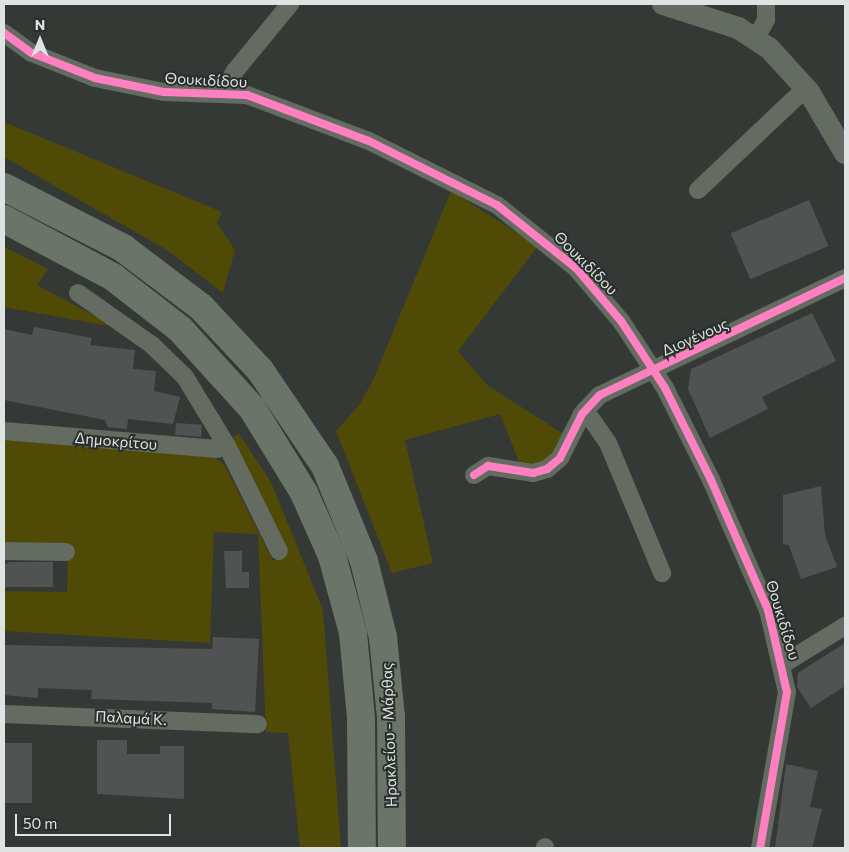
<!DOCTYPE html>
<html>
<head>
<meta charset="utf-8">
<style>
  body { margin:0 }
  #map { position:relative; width:849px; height:852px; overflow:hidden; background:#343936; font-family:Commissioner,sans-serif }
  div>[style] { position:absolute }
  .green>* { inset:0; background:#504a07 }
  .building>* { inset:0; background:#505352; transform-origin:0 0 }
  .minor>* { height:18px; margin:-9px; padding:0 9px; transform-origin:9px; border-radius:9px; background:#646b61 }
  .tertiary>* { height:22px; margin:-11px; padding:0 11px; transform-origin:11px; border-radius:11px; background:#646b61 }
  .primary>* { height:28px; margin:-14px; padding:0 14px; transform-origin:14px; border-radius:14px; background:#6b7469 }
  .cycleway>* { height:8px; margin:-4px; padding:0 4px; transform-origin:4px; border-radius:4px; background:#ff80c0 }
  span { translate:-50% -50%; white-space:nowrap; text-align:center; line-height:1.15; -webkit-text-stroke:4px #292f2c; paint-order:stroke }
  .street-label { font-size:15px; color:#dfe3e1 }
  .frame { position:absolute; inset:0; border:5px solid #dfe3e1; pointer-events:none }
  .north { position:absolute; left:15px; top:15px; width:50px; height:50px; -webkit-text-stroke:4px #292f2c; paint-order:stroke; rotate:0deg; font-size:14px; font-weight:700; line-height:20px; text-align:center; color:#dfe3e1 }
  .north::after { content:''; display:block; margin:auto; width:18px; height:22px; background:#dfe3e1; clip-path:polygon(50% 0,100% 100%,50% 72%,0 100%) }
  .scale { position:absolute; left:15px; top:814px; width:156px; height:22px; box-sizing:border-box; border:2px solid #dfe3e1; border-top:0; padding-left:6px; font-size:15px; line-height:18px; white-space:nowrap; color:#dfe3e1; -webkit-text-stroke:4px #292f2c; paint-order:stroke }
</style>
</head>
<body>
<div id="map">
  <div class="green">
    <i style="clip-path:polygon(4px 122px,222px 212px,217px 223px,235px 250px,223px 293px,167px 250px,4px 157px)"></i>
    <i style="clip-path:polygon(451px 191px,538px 246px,458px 351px,487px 385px,565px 435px,543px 466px,520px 464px,500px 414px,405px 440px,433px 563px,392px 573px,336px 431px,360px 404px,374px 378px)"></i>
    <i style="clip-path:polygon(4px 247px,48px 269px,37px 285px,115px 327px,4px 307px)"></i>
    <i style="clip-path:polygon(239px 434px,271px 482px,323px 610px,341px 848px,300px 848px,288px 733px,266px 732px,258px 534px,214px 532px,210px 643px,4px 631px,4px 591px,67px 592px,68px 549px,4px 547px,4px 438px,212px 456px,224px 464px,273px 561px,286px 552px,237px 456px,233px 437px)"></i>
  </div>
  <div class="building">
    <i style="left:809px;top:200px;width:50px;height:85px;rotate:67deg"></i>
    <i style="clip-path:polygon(812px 313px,836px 361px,762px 397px,768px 409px,710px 438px,688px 389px,691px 369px)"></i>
    <i style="clip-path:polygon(34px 327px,92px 338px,90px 345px,135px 350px,133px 369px,156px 371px,154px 391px,180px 397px,173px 424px,128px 419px,127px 429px,108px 427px,105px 420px,4px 400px,4px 329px,32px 335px)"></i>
    <i style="left:176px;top:423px;width:26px;height:12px;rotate:4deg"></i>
    <i style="clip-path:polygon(821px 486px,825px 535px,837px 567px,801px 579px,789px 545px,783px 544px,783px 495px)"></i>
    <i style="clip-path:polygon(224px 551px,242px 551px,242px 572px,249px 572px,249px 588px,226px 588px)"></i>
    <i style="clip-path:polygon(9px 562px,53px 562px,53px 587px,4px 587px,4px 565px)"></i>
    <i style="clip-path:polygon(213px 637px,259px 639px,255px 712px,212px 709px,212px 703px,91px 699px,92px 690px,38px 688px,38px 698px,4px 695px,4px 645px,212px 649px)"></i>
    <i style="clip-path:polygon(845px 643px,845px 686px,811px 708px,797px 687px,798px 673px)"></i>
    <i style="clip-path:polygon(97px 740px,127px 740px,127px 754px,160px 754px,160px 746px,184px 746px,184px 799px,97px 794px)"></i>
    <i style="left:4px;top:743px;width:28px;height:60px"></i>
    <i style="clip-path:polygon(786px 764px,818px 771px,810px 807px,822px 809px,812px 848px,775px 848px)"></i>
  </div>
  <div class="minor">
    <i style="left:4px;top:33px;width:34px;rotate:36deg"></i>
    <i style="left:32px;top:53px;width:68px;rotate:21.6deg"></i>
    <i style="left:95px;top:78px;width:70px;rotate:11.5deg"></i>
    <i style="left:164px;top:92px;width:83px;rotate:2.1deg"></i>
    <i style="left:247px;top:95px;width:130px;rotate:20.7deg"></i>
    <i style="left:369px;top:141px;width:143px;rotate:26.6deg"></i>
    <i style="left:497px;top:205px;width:101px;rotate:38.6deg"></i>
    <i style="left:576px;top:268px;width:70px;rotate:49.7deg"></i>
    <i style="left:621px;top:321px;width:80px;rotate:56.7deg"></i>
    <i style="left:665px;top:388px;width:103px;rotate:63.4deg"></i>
    <i style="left:711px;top:480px;width:142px;rotate:66.3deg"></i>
    <i style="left:768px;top:610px;width:84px;rotate:77deg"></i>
    <i style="left:787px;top:692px;width:158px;rotate:99.8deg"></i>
    <i style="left:756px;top:38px;width:21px;rotate:-61deg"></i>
    <i style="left:766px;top:20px;width:16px;rotate:-90deg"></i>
    <i style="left:222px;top:94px;width:26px;rotate:-61deg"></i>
    <i style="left:235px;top:71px;width:87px;rotate:-50.6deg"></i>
    <i style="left:698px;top:190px;width:149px;rotate:-43.4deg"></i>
    <i style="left:78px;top:293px;width:90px;rotate:35.1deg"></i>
    <i style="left:152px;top:345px;width:46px;rotate:44.1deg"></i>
    <i style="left:185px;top:377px;width:81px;rotate:58.7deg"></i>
    <i style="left:227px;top:446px;width:117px;rotate:63.7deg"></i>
    <i style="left:585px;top:410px;width:40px;rotate:55.1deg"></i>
    <i style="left:608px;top:443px;width:141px;rotate:67.4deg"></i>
    <i style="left:4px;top:431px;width:214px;rotate:4.8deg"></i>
    <i style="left:217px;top:449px;width:10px;rotate:-17deg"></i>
    <i style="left:474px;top:475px;width:17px;rotate:-33deg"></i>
    <i style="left:488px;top:466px;width:46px;rotate:8.8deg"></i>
    <i style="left:533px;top:473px;width:15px;rotate:-16deg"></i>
    <i style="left:547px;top:469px;width:17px;rotate:-40deg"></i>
    <i style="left:560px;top:458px;width:49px;rotate:-63.4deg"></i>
    <i style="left:582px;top:414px;width:26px;rotate:-47deg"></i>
    <i style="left:600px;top:395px;width:272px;rotate:-25.5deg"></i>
    <i style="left:4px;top:551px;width:62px;rotate:0.9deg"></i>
    <i style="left:783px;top:664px;width:73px;rotate:-31.5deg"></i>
    <i style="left:4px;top:714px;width:254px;rotate:2.3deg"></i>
    <i style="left:545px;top:847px;width:1px;rotate:90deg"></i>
  </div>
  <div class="tertiary">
    <i style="left:663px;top:4px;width:79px;rotate:17.7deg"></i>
    <i style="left:738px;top:28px;width:37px;rotate:33deg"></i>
    <i style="left:769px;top:48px;width:59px;rotate:47.7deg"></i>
    <i style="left:809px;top:92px;width:71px;rotate:59.5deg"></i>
  </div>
  <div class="primary">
    <i style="left:4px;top:187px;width:134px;rotate:27.1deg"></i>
    <i style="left:123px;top:248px;width:98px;rotate:37.1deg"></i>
    <i style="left:201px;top:307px;width:86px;rotate:46.9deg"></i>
    <i style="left:260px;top:370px;width:116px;rotate:55.9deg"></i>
    <i style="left:325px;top:466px;width:103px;rotate:67.7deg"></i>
    <i style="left:364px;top:561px;width:78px;rotate:76deg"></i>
    <i style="left:383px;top:637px;width:80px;rotate:84.3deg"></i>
    <i style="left:391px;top:717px;width:131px;rotate:89.6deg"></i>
    <i style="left:4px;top:219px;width:123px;rotate:28deg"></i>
    <i style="left:113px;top:277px;width:85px;rotate:37.8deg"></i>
    <i style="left:180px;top:329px;width:107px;rotate:47.7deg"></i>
    <i style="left:252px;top:408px;width:100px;rotate:58.5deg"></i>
    <i style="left:304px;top:493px;width:69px;rotate:66deg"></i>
    <i style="left:332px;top:556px;width:80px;rotate:74.7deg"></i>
    <i style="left:353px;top:633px;width:85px;rotate:84.6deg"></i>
    <i style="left:361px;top:718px;width:130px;rotate:89.6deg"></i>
  </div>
  <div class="cycleway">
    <i style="left:4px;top:33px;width:34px;rotate:36deg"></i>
    <i style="left:32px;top:53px;width:68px;rotate:21.6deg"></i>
    <i style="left:95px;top:78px;width:70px;rotate:11.5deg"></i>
    <i style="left:164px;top:92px;width:83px;rotate:2.1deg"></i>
    <i style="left:247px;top:95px;width:130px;rotate:20.7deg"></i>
    <i style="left:369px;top:141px;width:143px;rotate:26.6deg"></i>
    <i style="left:497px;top:205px;width:101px;rotate:38.6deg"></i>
    <i style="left:576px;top:268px;width:70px;rotate:49.7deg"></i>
    <i style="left:621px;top:321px;width:80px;rotate:56.7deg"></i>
    <i style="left:665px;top:388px;width:103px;rotate:63.4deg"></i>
    <i style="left:711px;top:480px;width:142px;rotate:66.3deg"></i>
    <i style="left:768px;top:610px;width:84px;rotate:77deg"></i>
    <i style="left:787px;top:692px;width:158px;rotate:99.8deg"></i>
    <i style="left:474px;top:475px;width:17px;rotate:-33deg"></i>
    <i style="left:488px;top:466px;width:46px;rotate:8.8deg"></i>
    <i style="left:533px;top:473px;width:15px;rotate:-16deg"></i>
    <i style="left:547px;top:469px;width:17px;rotate:-40deg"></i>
    <i style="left:560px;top:458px;width:49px;rotate:-63.4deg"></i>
    <i style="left:582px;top:414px;width:26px;rotate:-47deg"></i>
    <i style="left:600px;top:395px;width:272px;rotate:-25.5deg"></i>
  </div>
  <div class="street-label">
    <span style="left:206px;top:80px;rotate:3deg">Θουκιδίδου</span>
    <span style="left:586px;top:263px;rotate:45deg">Θουκιδίδου</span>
    <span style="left:695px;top:337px;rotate:-24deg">Διογένους</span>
    <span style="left:116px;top:441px;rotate:5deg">Δημοκρίτου</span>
    <span style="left:783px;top:620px;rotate:73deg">Θουκιδίδου</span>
    <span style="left:131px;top:718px;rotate:3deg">Παλαμά Κ.</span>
    <span style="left:389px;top:735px;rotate:-92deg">Ηρακλείου - Μάρθας</span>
  </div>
  <div class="frame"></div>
  <div class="north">N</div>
  <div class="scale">50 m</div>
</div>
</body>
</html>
